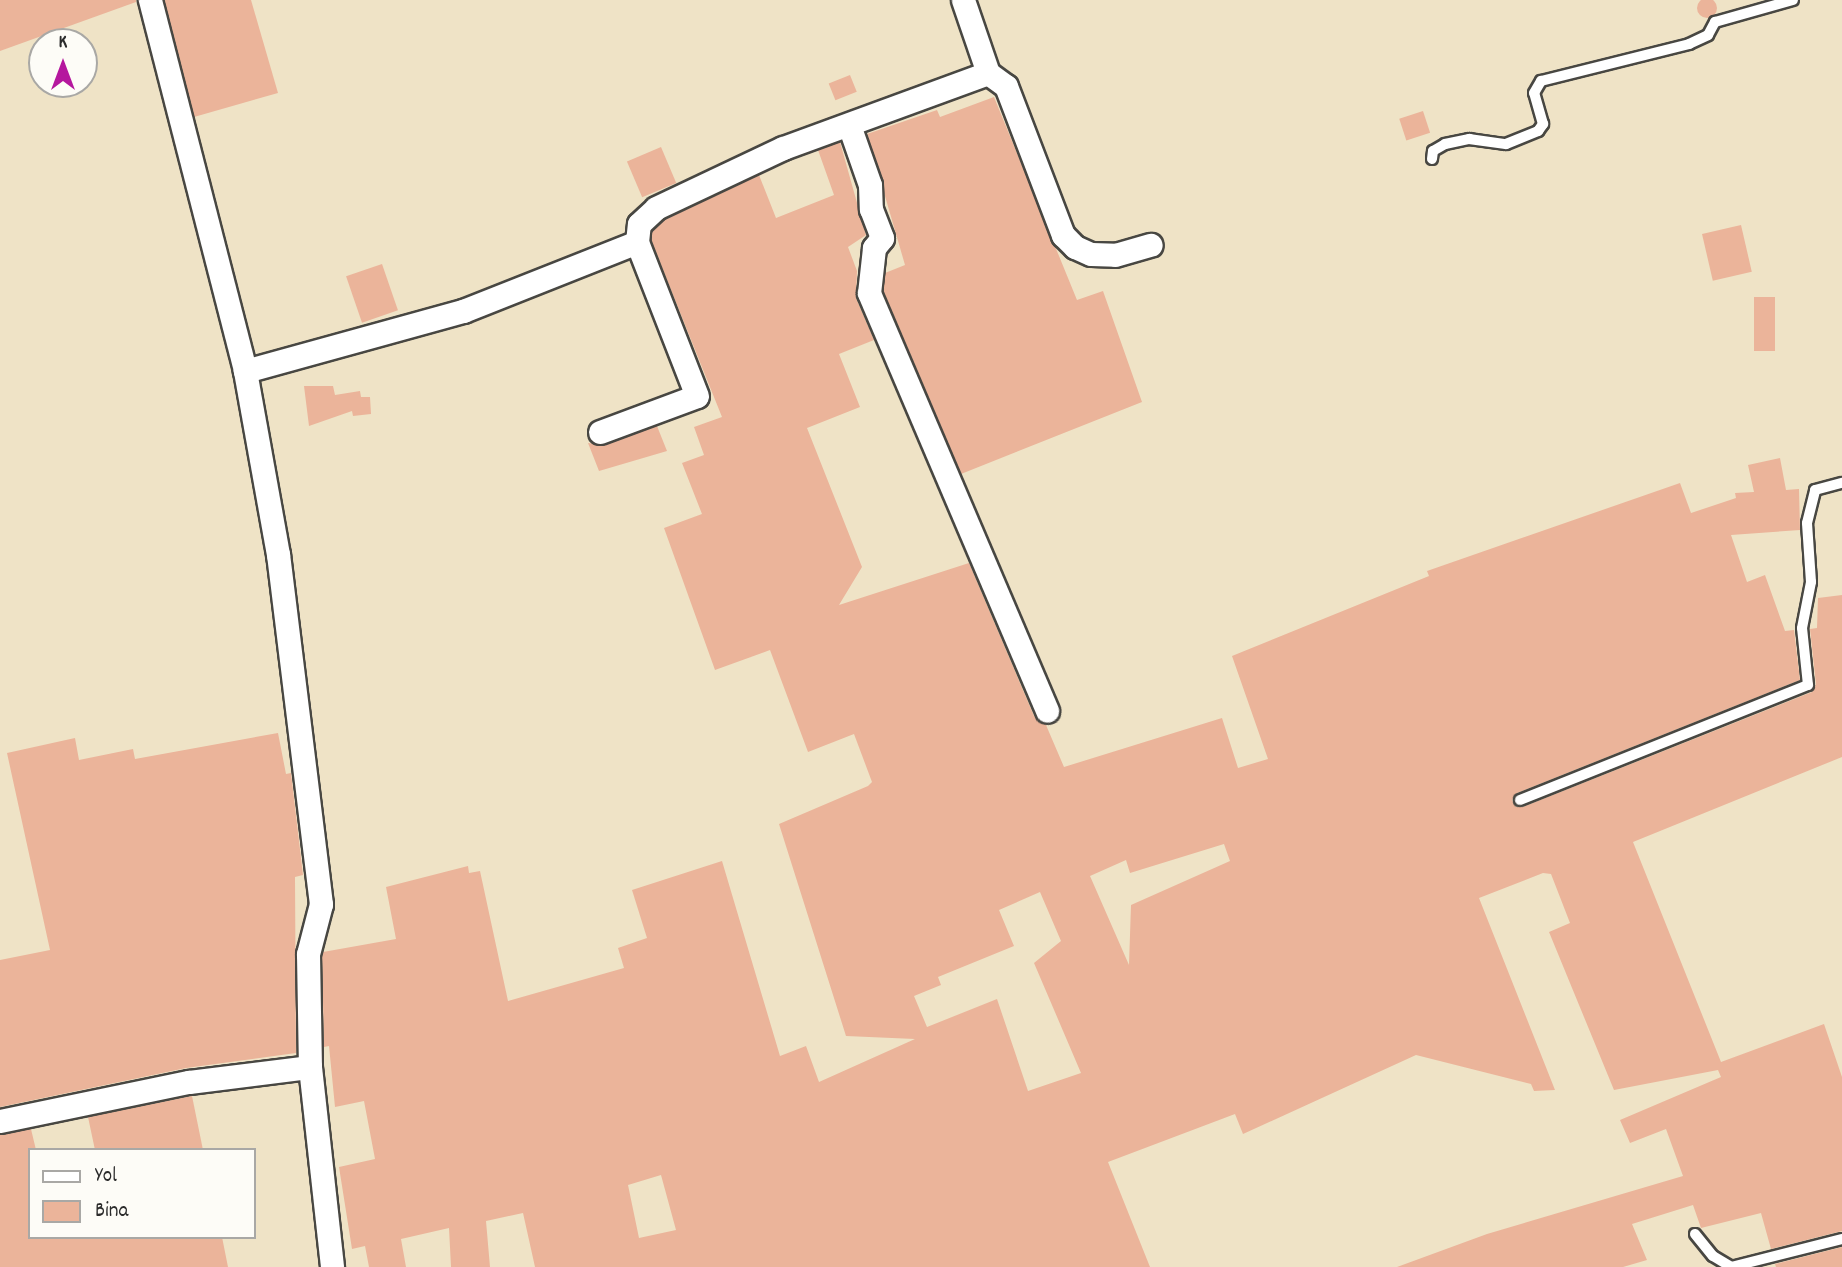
<!DOCTYPE html>
<html>
<head>
<meta charset="utf-8">
<style>
  body { margin:0 }
  #map { position:relative; width:1842px; height:1267px; overflow:hidden; background:#efe3c6; font-family:Dekko,sans-serif }
  div>[style] { position:absolute }
  .building>* { inset:0; background:#ebb49a; transform-origin:0 0 }
  .round { border-radius:50% }
  .roads { filter:drop-shadow(2px 0 #484742) drop-shadow(-2px 0 #484742) drop-shadow(0 2px #484742) drop-shadow(0 -2px #484742) }
  .lane>* { height:10px; margin:-5px; padding:0 5px; transform-origin:5px; border-radius:5px; background:#fff }
  .street>* { height:23px; margin:-11.5px; padding:0 11.5px; transform-origin:11.5px; border-radius:11.5px; background:#fff }
  span { translate:-50% -50%; white-space:nowrap; text-align:center; line-height:1.15; -webkit-text-stroke:5px #fdfcf7; paint-order:stroke }
  .legend { position:absolute; left:28px; top:1148px; width:228px; height:91px; box-sizing:border-box; background:#fdfcf7; border:2px solid #a9a8a5; margin:0; padding:9px 12px; list-style:none; font-size:21px; color:#2b2b2b }
  .legend li { display:flex; align-items:center; gap:14px; height:35px }
  .legend b { width:35px; border:2px solid #a9a8a5 }
  .north { position:absolute; left:28px; top:28px; width:70px; height:70px; box-sizing:border-box; background:#fdfcf7; border:2px solid #a9a8a5; border-radius:50%; rotate:0deg; font-size:19px; font-weight:700; line-height:28px; text-align:center; color:#2b2b2b }
  .north::after { content:''; display:block; margin:auto; width:24px; height:32px; background:#b5179e; clip-path:polygon(50% 0,100% 100%,50% 72%,0 100%) }
</style>
</head>
<body>
<div id="map">
  <div class="building">
    <i class="round" style="left:1697px;top:-2px;width:20px;height:20px"></i>
    <i style="clip-path:polygon(0 0,136px 0,136px 2px,0 51px)"></i>
    <i style="clip-path:polygon(164px 0,251px 0,278px 93px,194px 117px)"></i>
    <i style="left:850px;top:75px;width:18px;height:23px;rotate:68deg"></i>
    <i style="clip-path:polygon(994px 97px,1077px 300px,1103px 291px,1142px 402px,961px 474px,883px 291px,885px 273px,905px 265px,867px 134px,937px 110px,940px 117px)"></i>
    <i style="left:1423px;top:111px;width:23px;height:25px;rotate:72deg"></i>
    <i style="clip-path:polygon(evenodd,840px 142px,866px 235px,848px 247px,857px 271px,856px 298px,874px 340px,839px 354px,860px 407px,807px 428px,862px 567px,839px 605px,969px 563px,1034px 716px,1046px 725px,1064px 767px,1222px 718px,1238px 768px,1268px 759px,1232px 656px,1429px 576px,1427px 571px,1680px 483px,1691px 513px,1736px 498px,1735px 493px,1754px 492px,1748px 465px,1780px 458px,1786px 490px,1799px 489px,1800px 530px,1731px 535px,1747px 582px,1765px 575px,1785px 631px,1794px 630px,1800px 680px,1517px 793px,1512px 800px,1516px 807px,1523px 807px,1812px 692px,1816px 684px,1810px 629px,1817px 628px,1818px 598px,1842px 595px,1842px 757px,1633px 842px,1721px 1062px,1824px 1024px,1842px 1077px,1842px 1231px,1771px 1249px,1761px 1213px,1701px 1228px,1693px 1205px,1632px 1224px,1647px 1260px,1623px 1267px,1397px 1267px,1487px 1234px,1683px 1176px,1666px 1129px,1630px 1143px,1620px 1120px,1721px 1077px,1718px 1070px,1614px 1090px,1549px 932px,1570px 923px,1551px 874px,1543px 873px,1479px 898px,1555px 1090px,1534px 1091px,1531px 1084px,1416px 1055px,1243px 1134px,1235px 1114px,1108px 1162px,1150px 1267px,535px 1267px,523px 1213px,486px 1221px,490px 1267px,451px 1267px,449px 1228px,401px 1239px,406px 1267px,369px 1267px,365px 1246px,352px 1249px,339px 1167px,375px 1159px,364px 1101px,335px 1107px,329px 1046px,324px 1047px,322px 956px,323px 952px,396px 939px,386px 887px,468px 866px,469px 873px,480px 871px,508px 1001px,624px 968px,618px 948px,647px 938px,632px 890px,722px 861px,780px 1056px,806px 1046px,819px 1082px,915px 1039px,846px 1036px,779px 824px,868px 786px,872px 782px,854px 734px,808px 752px,770px 650px,715px 670px,664px 528px,702px 514px,682px 463px,704px 455px,694px 427px,722px 417px,651px 240px,652px 231px,664px 220px,759px 175px,776px 218px,834px 195px,818px 150px,840px 142px,1224px 844px,1230px 861px,1131px 905px,1129px 965px,1090px 876px,1126px 860px,1130px 873px,1224px 844px,840px 142px,1040px 892px,1061px 941px,1034px 963px,1081px 1073px,1028px 1091px,997px 999px,927px 1027px,914px 996px,941px 985px,938px 977px,1014px 946px,999px 910px,1040px 892px,840px 142px,661px 1175px,676px 1230px,639px 1238px,628px 1185px,661px 1175px)"></i>
    <i style="left:661px;top:147px;width:39px;height:37px;rotate:67deg"></i>
    <i style="left:1741px;top:225px;width:48px;height:40px;rotate:77deg"></i>
    <i style="left:382px;top:264px;width:49px;height:38px;rotate:71deg"></i>
    <i style="left:1754px;top:297px;width:21px;height:54px"></i>
    <i style="clip-path:polygon(304px 386px,333px 386px,335px 395px,360px 391px,361px 397px,370px 397px,371px 414px,353px 416px,352px 411px,309px 426px)"></i>
    <i style="clip-path:polygon(657px 426px,667px 451px,599px 471px,588px 443px,605px 445px)"></i>
    <i style="clip-path:polygon(278px 733px,286px 774px,291px 773px,303px 875px,295px 877px,296px 1053px,186px 1068px,0 1107px,0 960px,50px 950px,7px 753px,75px 738px,79px 760px,133px 749px,135px 759px)"></i>
    <i style="clip-path:polygon(192px 1096px,203px 1150px,95px 1150px,88px 1117px)"></i>
    <i style="clip-path:polygon(31px 1129px,36px 1150px,30px 1150px,30px 1237px,222px 1237px,228px 1267px,0 1267px,0 1135px)"></i>
    <i style="clip-path:polygon(1842px 1247px,1842px 1267px,1776px 1267px,1775px 1264px)"></i>
  </div>
  <div class="roads">
    <div class="lane">
      <i style="left:1432px;top:159px;width:8px;rotate:-83deg"></i>
      <i style="left:1433px;top:151px;width:14px;rotate:-30deg"></i>
      <i style="left:1445px;top:144px;width:25px;rotate:-12deg"></i>
      <i style="left:1469px;top:139px;width:37px;rotate:8deg"></i>
      <i style="left:1506px;top:144px;width:35px;rotate:-22deg"></i>
      <i style="left:1538px;top:131px;width:9px;rotate:-54deg"></i>
      <i style="left:1543px;top:124px;width:32px;rotate:-106deg"></i>
      <i style="left:1534px;top:93px;width:14px;rotate:-60deg"></i>
      <i style="left:1541px;top:81px;width:153px;rotate:-14deg"></i>
      <i style="left:1689px;top:44px;width:21px;rotate:-25deg"></i>
      <i style="left:1708px;top:35px;width:15px;rotate:-62deg"></i>
      <i style="left:1715px;top:22px;width:81px;rotate:-15.8deg"></i>
      <i style="left:1520px;top:800px;width:310px;rotate:-21.8deg"></i>
      <i style="left:1808px;top:685px;width:57px;rotate:-96deg"></i>
      <i style="left:1802px;top:628px;width:47px;rotate:-78.9deg"></i>
      <i style="left:1811px;top:582px;width:59px;rotate:-93.9deg"></i>
      <i style="left:1807px;top:523px;width:34px;rotate:-76deg"></i>
      <i style="left:1815px;top:490px;width:28px;rotate:-15deg"></i>
      <i style="left:1695px;top:1234px;width:28px;rotate:51deg"></i>
      <i style="left:1713px;top:1256px;width:21px;rotate:31deg"></i>
      <i style="left:1731px;top:1267px;width:114px;rotate:-14.2deg"></i>
    </div>
    <div class="street">
      <i style="left:150px;top:0;width:383px;rotate:75.6deg"></i>
      <i style="left:245px;top:371px;width:186px;rotate:79.8deg"></i>
      <i style="left:278px;top:554px;width:353px;rotate:83deg"></i>
      <i style="left:321px;top:904px;width:52px;rotate:104.6deg"></i>
      <i style="left:308px;top:954px;width:113px;rotate:89deg"></i>
      <i style="left:310px;top:1067px;width:201px;rotate:83.7deg"></i>
      <i style="left:988px;top:73px;width:22px;rotate:36deg"></i>
      <i style="left:1006px;top:86px;width:160px;rotate:69.1deg"></i>
      <i style="left:1063px;top:235px;width:17px;rotate:45deg"></i>
      <i style="left:1075px;top:247px;width:17px;rotate:24deg"></i>
      <i style="left:1091px;top:254px;width:24px;rotate:2deg"></i>
      <i style="left:1115px;top:255px;width:37px;rotate:-16deg"></i>
      <i style="left:849px;top:125px;width:64px;rotate:70.7deg"></i>
      <i style="left:870px;top:185px;width:24px;rotate:88deg"></i>
      <i style="left:871px;top:209px;width:31px;rotate:69deg"></i>
      <i style="left:882px;top:238px;width:13px;rotate:129deg"></i>
      <i style="left:874px;top:248px;width:45px;rotate:96.3deg"></i>
      <i style="left:869px;top:293px;width:454px;rotate:66.9deg"></i>
      <i style="left:245px;top:371px;width:226px;rotate:-15.4deg"></i>
      <i style="left:463px;top:311px;width:187px;rotate:-21.6deg"></i>
      <i style="left:637px;top:242px;width:18px;rotate:-84deg"></i>
      <i style="left:639px;top:224px;width:23px;rotate:-43deg"></i>
      <i style="left:656px;top:208px;width:140px;rotate:-25.3deg"></i>
      <i style="left:783px;top:148px;width:218px;rotate:-20.1deg"></i>
      <i style="left:988px;top:73px;width:77px;rotate:-108.9deg"></i>
      <i style="left:600px;top:432px;width:103px;rotate:-20.4deg"></i>
      <i style="left:697px;top:396px;width:165px;rotate:-111.3deg"></i>
      <i style="left:0;top:1121px;width:193px;rotate:-11.7deg"></i>
      <i style="left:189px;top:1082px;width:122px;rotate:-7.1deg"></i>
    </div>
  </div>
  <ul class="legend">
  <li><b style="height:9px;background:#fff"></b>Yol</li>
  <li><b style="height:19px;background:#ebb49a"></b>Bina</li>
  </ul>
  <div class="north">K</div>
</div>
</body>
</html>
